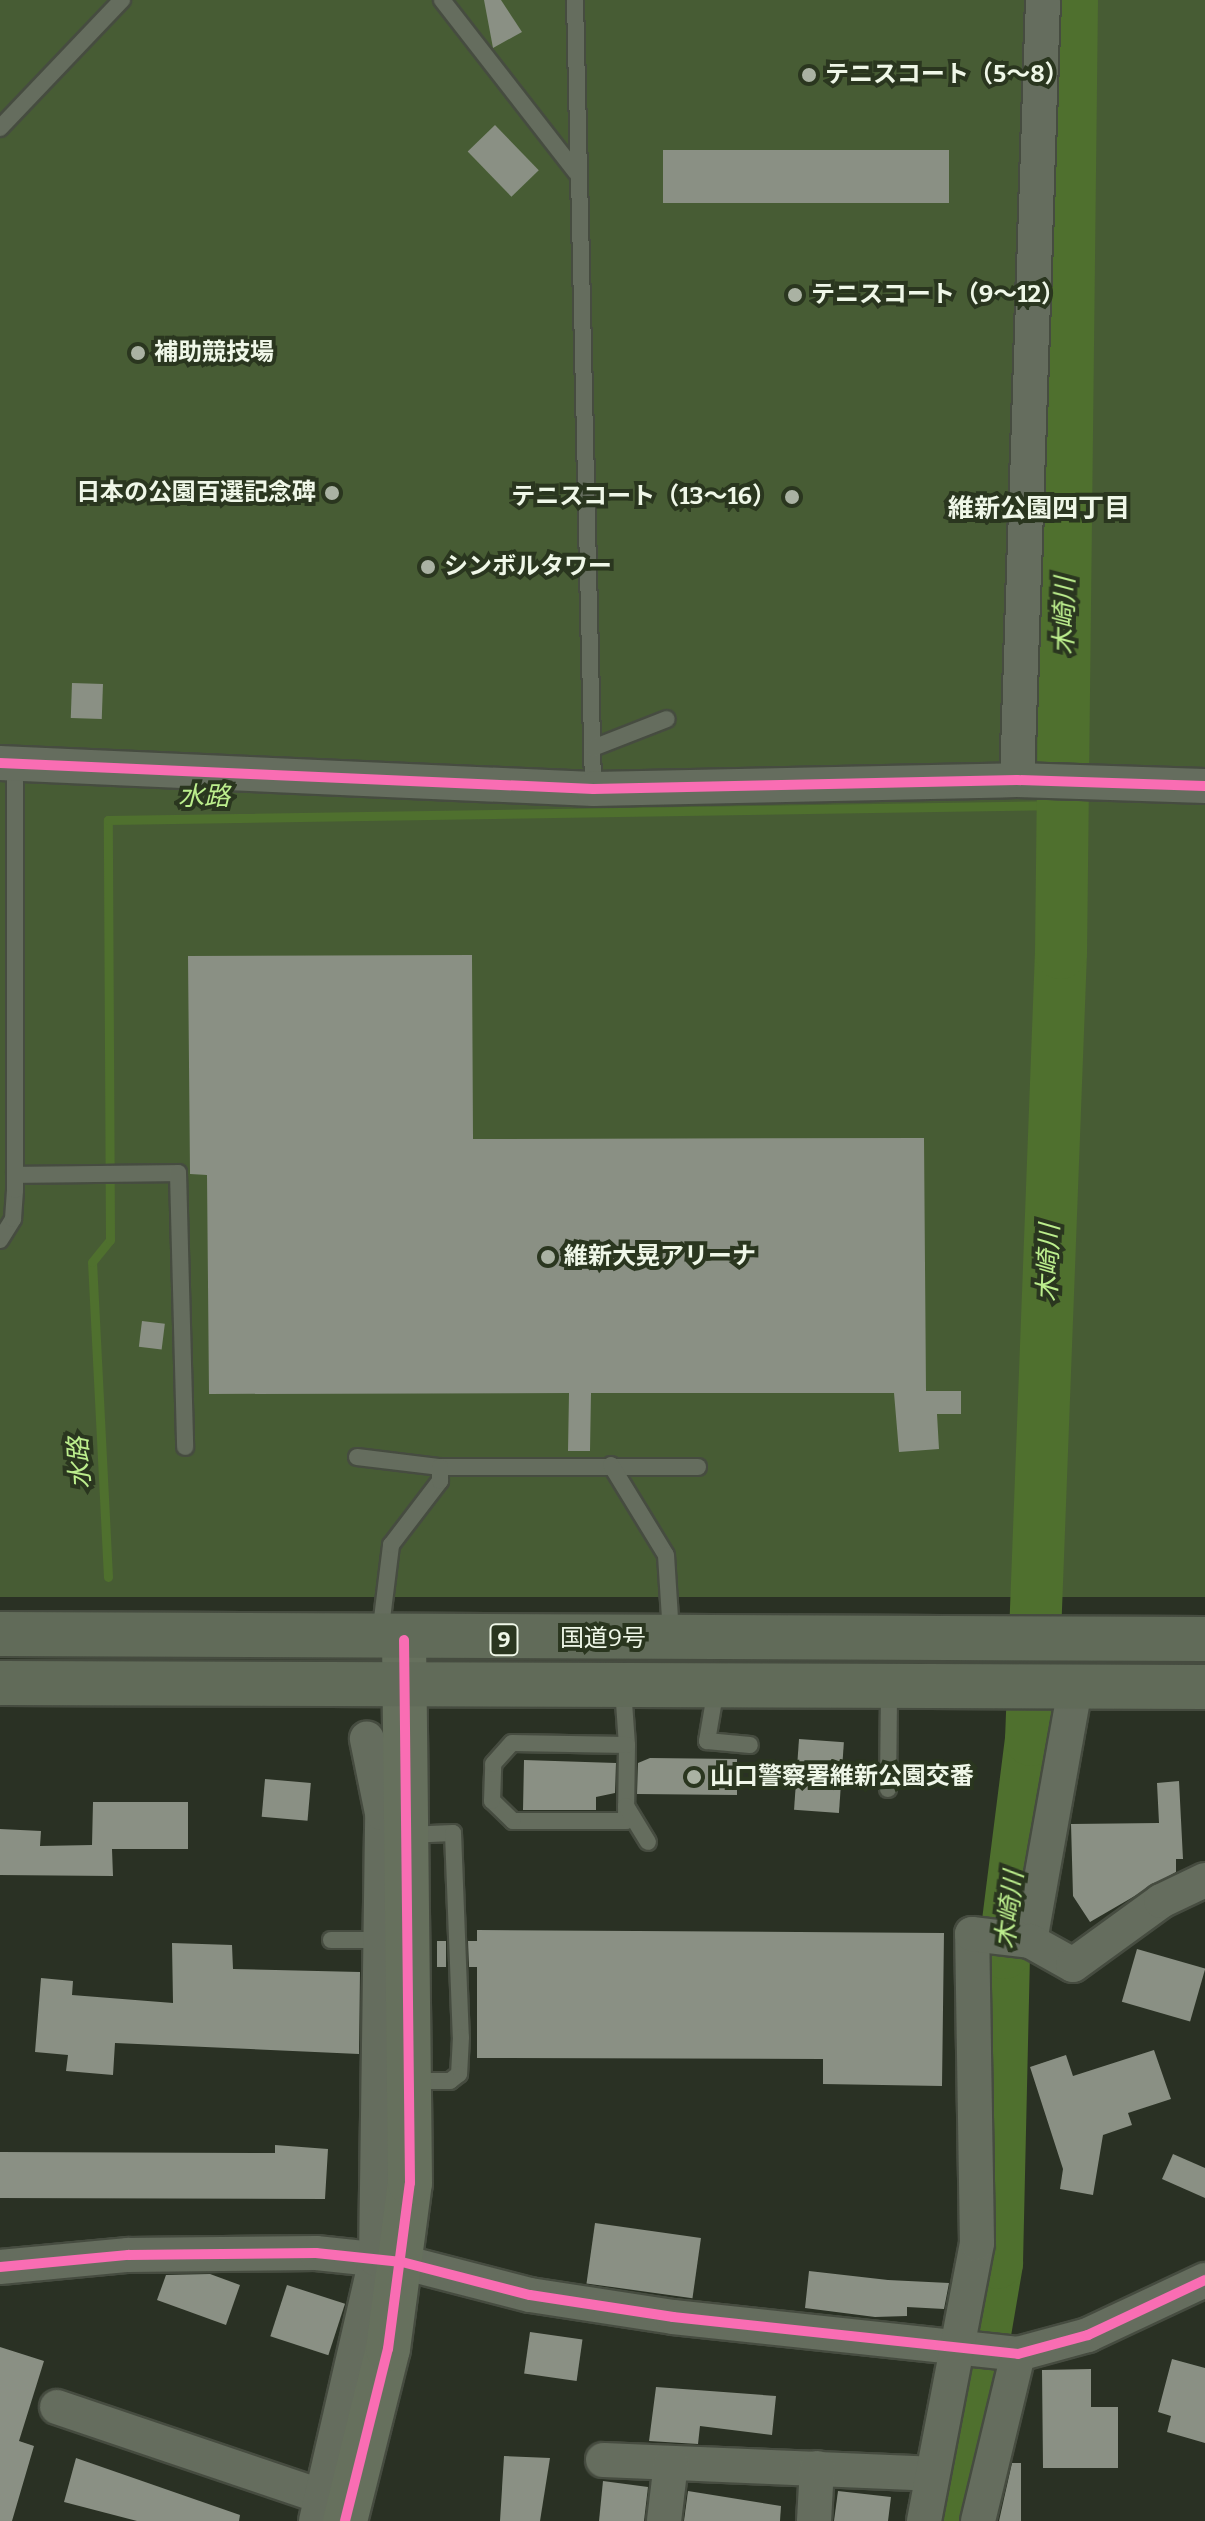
<!DOCTYPE html>
<html>
<head>
<meta charset="utf-8">
<style>
  body { margin:0 }
  #map { position:relative; width:1205px; height:2521px; overflow:hidden; background:#2a3124; font-family:Bitter,"Noto Sans JP",serif }
  div>[style] { position:absolute }
  .green>* { inset:0; background:#475c34; transform-origin:0 0 }
  .stream>* { height:9px; margin:-4.5px; padding:0 4.5px; transform-origin:4.5px; border-radius:4.5px; background:#4f702e }
  .river>* { height:52px; margin:-26px; padding:0 26px; transform-origin:26px; border-radius:26px; background:#4f702e }
  .building>* { inset:0; background:#8a9084; transform-origin:0 0 }
  .roads { filter:drop-shadow(2px 0 #464c40) drop-shadow(-2px 0 #464c40) drop-shadow(0 2px #464c40) drop-shadow(0 -2px #464c40) }
  .lane>* { height:16px; margin:-8px; padding:0 8px; transform-origin:8px; border-radius:8px; background:#656d5e }
  .street>* { height:34px; margin:-17px; padding:0 17px; transform-origin:17px; border-radius:17px; background:#656d5e }
  .secondary>* { height:44px; margin:-22px; padding:0 22px; transform-origin:22px; border-radius:22px; background:#66705d }
  .highway>* { height:44px; margin:-22px; padding:0 22px; transform-origin:22px; border-radius:22px; background:#616b59 }
  .cycleway>* { height:10px; margin:-5px; padding:0 5px; transform-origin:5px; border-radius:5px; background:#f96db3 }
  .dots>* { width:22px; height:22px; translate:-50% -50%; box-sizing:border-box; border:4px solid #2a361f; border-radius:50% }
  span { translate:-50% -50%; white-space:nowrap; text-align:center; line-height:1.15; -webkit-text-stroke:8px #2a361f; paint-order:stroke }
  .shield-label span { padding:2px 6px; background:#2a361f; border:2px solid; border-radius:6px; -webkit-text-stroke-width:0 }
  .shield-label { font-size:22px; color:#eff7e8; font-weight:700 }
  .poi-label { font-size:24px; color:#eff7e8; font-weight:700 }
  .left { translate:0 -50%; text-align:left }
  .right { translate:-100% -50%; text-align:right }
  .street-label { font-size:24px; color:#eff7e8 }
  .neighbourhood-label { font-size:26px; color:#eff7e8; font-weight:700 }
  .water-label { font-size:26px; color:#bcee8d; font-style:italic }
</style>
</head>
<body>
<div id="map">
  <div class="green">
    <i style="left:0;top:0;width:1205px;height:1597px"></i>
  </div>
  <div class="stream">
    <i style="left:108px;top:1577px;width:315px;rotate:-92.9deg"></i>
    <i style="left:92px;top:1262px;width:28px;rotate:-51deg"></i>
    <i style="left:110px;top:1240px;width:420px;rotate:-90.3deg"></i>
    <i style="left:108px;top:820px;width:955px;rotate:-0.9deg"></i>
  </div>
  <div class="river">
    <i style="left:953px;top:2521px;width:262px;rotate:-80.3deg"></i>
    <i style="left:997px;top:2263px;width:310px;rotate:-88.7deg"></i>
    <i style="left:1004px;top:1953px;width:215px;rotate:-82.8deg"></i>
    <i style="left:1031px;top:1740px;width:788px;rotate:-87.82deg"></i>
    <i style="left:1061px;top:953px;width:953px;rotate:-89.34deg"></i>
  </div>
  <div class="building">
    <i style="clip-path:polygon(484px 0,501px 0,522px 32px,493px 48px)"></i>
    <i style="left:495px;top:125px;width:63px;height:38px;rotate:46deg"></i>
    <i style="left:663px;top:150px;width:286px;height:53px"></i>
    <i style="left:72px;top:683px;width:31px;height:35px;rotate:2deg"></i>
    <i style="clip-path:polygon(472px 955px,473px 1139px,924px 1138px,926px 1391px,961px 1391px,961px 1414px,937px 1414px,939px 1449px,899px 1452px,894px 1393px,591px 1393px,590px 1451px,568px 1451px,569px 1393px,209px 1394px,207px 1175px,190px 1174px,188px 956px)"></i>
    <i style="left:142px;top:1321px;width:23px;height:26px;rotate:7deg"></i>
    <i style="left:799px;top:1739px;width:45px;height:71px;rotate:4deg"></i>
    <i style="clip-path:polygon(650px 1758px,737px 1759px,737px 1795px,637px 1794px,638px 1763px)"></i>
    <i style="clip-path:polygon(524px 1760px,616px 1763px,615px 1793px,596px 1797px,596px 1810px,523px 1810px)"></i>
    <i style="left:265px;top:1779px;width:46px;height:38px;rotate:5deg"></i>
    <i style="clip-path:polygon(1179px 1781px,1183px 1859px,1176px 1859px,1176px 1872px,1090px 1922px,1073px 1896px,1071px 1824px,1159px 1823px,1157px 1783px)"></i>
    <i style="clip-path:polygon(93px 1802px,188px 1802px,188px 1849px,112px 1849px,113px 1876px,0 1875px,0 1829px,41px 1831px,40px 1846px,92px 1845px)"></i>
    <i style="clip-path:polygon(477px 1930px,944px 1933px,942px 2086px,823px 2084px,823px 2059px,477px 2058px,477px 1967px,469px 1967px,468px 1941px,477px 1941px)"></i>
    <i style="left:437px;top:1941px;width:9px;height:26px"></i>
    <i style="clip-path:polygon(172px 1943px,232px 1945px,233px 1969px,360px 1972px,359px 2054px,115px 2043px,113px 2075px,66px 2071px,68px 2055px,35px 2052px,41px 1978px,73px 1981px,72px 1995px,173px 2003px)"></i>
    <i style="left:1137px;top:1949px;width:71px;height:55px;rotate:16deg"></i>
    <i style="clip-path:polygon(1154px 2050px,1171px 2099px,1128px 2113px,1132px 2125px,1103px 2135px,1093px 2195px,1060px 2189px,1063px 2169px,1030px 2067px,1066px 2055px,1073px 2076px)"></i>
    <i style="clip-path:polygon(275px 2145px,328px 2149px,325px 2199px,0 2198px,0 2152px,275px 2153px)"></i>
    <i style="clip-path:polygon(1173px 2154px,1205px 2168px,1205px 2198px,1162px 2179px)"></i>
    <i style="left:595px;top:2223px;width:107px;height:61px;rotate:8deg"></i>
    <i style="clip-path:polygon(809px 2271px,888px 2280px,949px 2283px,944px 2309px,907px 2307px,907px 2316px,875px 2317px,805px 2308px)"></i>
    <i style="clip-path:polygon(210px 2274px,240px 2285px,226px 2325px,157px 2300px,166px 2275px)"></i>
    <i style="left:287px;top:2285px;width:61px;height:54px;rotate:18deg"></i>
    <i style="left:530px;top:2332px;width:53px;height:42px;rotate:8deg"></i>
    <i style="clip-path:polygon(0 2347px,44px 2361px,19px 2441px,34px 2446px,12px 2521px,0 2521px)"></i>
    <i style="clip-path:polygon(1172px 2359px,1205px 2368px,1205px 2443px,1167px 2432px,1171px 2416px,1158px 2412px)"></i>
    <i style="clip-path:polygon(1091px 2369px,1091px 2407px,1118px 2407px,1118px 2468px,1043px 2468px,1042px 2370px)"></i>
    <i style="clip-path:polygon(656px 2387px,776px 2396px,772px 2435px,700px 2426px,698px 2444px,649px 2441px)"></i>
    <i style="clip-path:polygon(504px 2456px,550px 2458px,540px 2521px,500px 2521px)"></i>
    <i style="clip-path:polygon(76px 2458px,240px 2515px,239px 2521px,137px 2521px,64px 2502px)"></i>
    <i style="clip-path:polygon(1012px 2463px,1021px 2463px,1021px 2521px,999px 2521px)"></i>
    <i style="clip-path:polygon(603px 2481px,648px 2487px,644px 2521px,599px 2521px)"></i>
    <i style="clip-path:polygon(688px 2491px,781px 2506px,780px 2521px,684px 2521px)"></i>
    <i style="clip-path:polygon(838px 2491px,891px 2497px,888px 2521px,834px 2521px)"></i>
  </div>
  <div class="roads">
    <div class="lane">
      <i style="left:442px;top:0;width:218px;rotate:52.1deg"></i>
      <i style="left:575px;top:0;width:789px;rotate:88.69deg"></i>
      <i style="left:0;top:128px;width:177px;rotate:-46.4deg"></i>
      <i style="left:593px;top:748px;width:79px;rotate:-21.4deg"></i>
      <i style="left:15px;top:1175px;width:163px;rotate:-0.7deg"></i>
      <i style="left:178px;top:1173px;width:274px;rotate:88.5deg"></i>
      <i style="left:0;top:1240px;width:25px;rotate:-58deg"></i>
      <i style="left:13px;top:1219px;width:29px;rotate:-86deg"></i>
      <i style="left:15px;top:1190px;width:427px;rotate:-90deg"></i>
      <i style="left:357px;top:1457px;width:84px;rotate:6.9deg"></i>
      <i style="left:440px;top:1467px;width:258px"></i>
      <i style="left:611px;top:1465px;width:105px;rotate:58.6deg"></i>
      <i style="left:666px;top:1555px;width:79px;rotate:86.4deg"></i>
      <i style="left:380px;top:1635px;width:91px;rotate:-83deg"></i>
      <i style="left:391px;top:1545px;width:81px;rotate:-52.6deg"></i>
      <i style="left:440px;top:1481px;width:14px;rotate:-90deg"></i>
      <i style="left:623px;top:1688px;width:57px;rotate:86deg"></i>
      <i style="left:627px;top:1745px;width:76px;rotate:90.8deg"></i>
      <i style="left:626px;top:1821px;width:113px;rotate:180deg"></i>
      <i style="left:513px;top:1821px;width:29px;rotate:-136deg"></i>
      <i style="left:492px;top:1801px;width:37px;rotate:-88deg"></i>
      <i style="left:493px;top:1764px;width:28px;rotate:-48deg"></i>
      <i style="left:512px;top:1743px;width:115px;rotate:1deg"></i>
      <i style="left:716px;top:1688px;width:54px;rotate:99.6deg"></i>
      <i style="left:707px;top:1741px;width:43px;rotate:5.3deg"></i>
      <i style="left:888px;top:1789px;width:102px;rotate:-89.4deg"></i>
      <i style="left:626px;top:1806px;width:42px;rotate:58.6deg"></i>
      <i style="left:407px;top:1835px;width:46px;rotate:-2.5deg"></i>
      <i style="left:453px;top:1833px;width:204px;rotate:87.8deg"></i>
      <i style="left:461px;top:2037px;width:37px;rotate:93deg"></i>
      <i style="left:459px;top:2074px;width:11px;rotate:142deg"></i>
      <i style="left:450px;top:2081px;width:38px;rotate:180deg"></i>
      <i style="left:331px;top:1940px;width:52px"></i>
    </div>
    <div class="street">
      <i style="left:0;top:763px;width:594px;rotate:2.51deg"></i>
      <i style="left:593px;top:789px;width:424px;rotate:-1.2deg"></i>
      <i style="left:1017px;top:780px;width:188px;rotate:1.8deg"></i>
      <i style="left:1017px;top:780px;width:780px;rotate:-88.09deg"></i>
      <i style="left:1030px;top:1941px;width:261px;rotate:-79.9deg"></i>
      <i style="left:0;top:2267px;width:129px;rotate:-5.4deg"></i>
      <i style="left:128px;top:2255px;width:188px;rotate:-0.6deg"></i>
      <i style="left:316px;top:2253px;width:86px;rotate:6deg"></i>
      <i style="left:402px;top:2262px;width:132px;rotate:14.5deg"></i>
      <i style="left:530px;top:2295px;width:145px;rotate:8.7deg"></i>
      <i style="left:673px;top:2317px;width:347px;rotate:6.1deg"></i>
      <i style="left:1018px;top:2354px;width:73px;rotate:-15.2deg"></i>
      <i style="left:1088px;top:2335px;width:129px;rotate:-25.2deg"></i>
      <i style="left:57px;top:2407px;width:300px;rotate:18.7deg"></i>
      <i style="left:603px;top:2460px;width:329px;rotate:2.4deg"></i>
      <i style="left:316px;top:2521px;width:269px;rotate:-77.1deg"></i>
      <i style="left:376px;top:2259px;width:446px;rotate:-89.2deg"></i>
      <i style="left:382px;top:1813px;width:76px;rotate:-101.5deg"></i>
      <i style="left:664px;top:2521px;width:58px;rotate:-83.1deg"></i>
      <i style="left:814px;top:2521px;width:53px;rotate:-86.8deg"></i>
      <i style="left:924px;top:2521px;width:283px;rotate:-79.2deg"></i>
      <i style="left:977px;top:2243px;width:309px;rotate:-90.9deg"></i>
      <i style="left:972px;top:1934px;width:58px;rotate:6.9deg"></i>
      <i style="left:1030px;top:1941px;width:49px;rotate:29.2deg"></i>
      <i style="left:1073px;top:1965px;width:109px;rotate:-36deg"></i>
      <i style="left:1161px;top:1901px;width:49px;rotate:-25.5deg"></i>
      <i style="left:978px;top:2521px;width:172px;rotate:-76.5deg"></i>
    </div>
    <div class="secondary">
      <i style="left:345px;top:2521px;width:177px;rotate:-76deg"></i>
      <i style="left:388px;top:2349px;width:167px;rotate:-82.5deg"></i>
      <i style="left:410px;top:2183px;width:543px;rotate:-90.63deg"></i>
    </div>
    <div class="highway">
      <i style="left:0;top:1634px;width:1205px;rotate:0.24deg"></i>
      <i style="left:0;top:1683px;width:1205px;rotate:0.19deg"></i>
    </div>
  </div>
  <div class="cycleway">
    <i style="left:0;top:763px;width:594px;rotate:2.51deg"></i>
    <i style="left:593px;top:789px;width:424px;rotate:-1.2deg"></i>
    <i style="left:1017px;top:780px;width:188px;rotate:1.8deg"></i>
    <i style="left:0;top:2267px;width:129px;rotate:-5.4deg"></i>
    <i style="left:128px;top:2255px;width:188px;rotate:-0.6deg"></i>
    <i style="left:316px;top:2253px;width:86px;rotate:6deg"></i>
    <i style="left:402px;top:2262px;width:132px;rotate:14.5deg"></i>
    <i style="left:530px;top:2295px;width:145px;rotate:8.7deg"></i>
    <i style="left:673px;top:2317px;width:347px;rotate:6.1deg"></i>
    <i style="left:1018px;top:2354px;width:73px;rotate:-15.2deg"></i>
    <i style="left:1088px;top:2335px;width:129px;rotate:-25.2deg"></i>
    <i style="left:345px;top:2521px;width:177px;rotate:-76deg"></i>
    <i style="left:388px;top:2349px;width:167px;rotate:-82.5deg"></i>
    <i style="left:410px;top:2183px;width:543px;rotate:-90.63deg"></i>
  </div>
  <div class="dots">
    <i style="left:809px;top:75px;background:#aab2a3"></i>
    <i style="left:795px;top:295px;background:#aab2a3"></i>
    <i style="left:138px;top:353px;background:#aab2a3"></i>
    <i style="left:332px;top:493px;background:#aab2a3"></i>
    <i style="left:792px;top:497px;background:#aab2a3"></i>
    <i style="left:428px;top:567px;background:#aab2a3"></i>
    <i style="left:548px;top:1257px;background:#aab2a3"></i>
    <i style="left:694px;top:1777px;background:#aab2a3"></i>
  </div>
  <div class="shield-label">
    <span style="left:504px;top:1640px">9</span>
  </div>
  <div class="poi-label">
    <span class="left" style="left:825px;top:75px">テニスコート（5～8）</span>
    <span class="left" style="left:811px;top:295px">テニスコート（9～12）</span>
    <span class="left" style="left:154px;top:353px">補助競技場</span>
    <span class="right" style="left:316px;top:493px">日本の公園百選記念碑</span>
    <span class="right" style="left:776px;top:497px">テニスコート（13～16）</span>
    <span class="left" style="left:444px;top:567px">シンボルタワー</span>
    <span class="left" style="left:564px;top:1257px">維新大晃アリーナ</span>
    <span class="left" style="left:710px;top:1777px">山口警察署維新公園交番</span>
  </div>
  <div class="street-label">
    <span style="left:603px;top:1639px">国道9号</span>
  </div>
  <div class="neighbourhood-label">
    <span style="left:1039px;top:509px">維新公園四丁目</span>
  </div>
  <div class="water-label">
    <span style="left:1065px;top:616px;rotate:-89deg">木崎川</span>
    <span style="left:204px;top:797px">水路</span>
    <span style="left:1049px;top:1263px;rotate:-88deg">木崎川</span>
    <span style="left:80px;top:1463px;rotate:-93deg">水路</span>
    <span style="left:1010px;top:1910px;rotate:-83deg">木崎川</span>
  </div>
</div>
</body>
</html>
